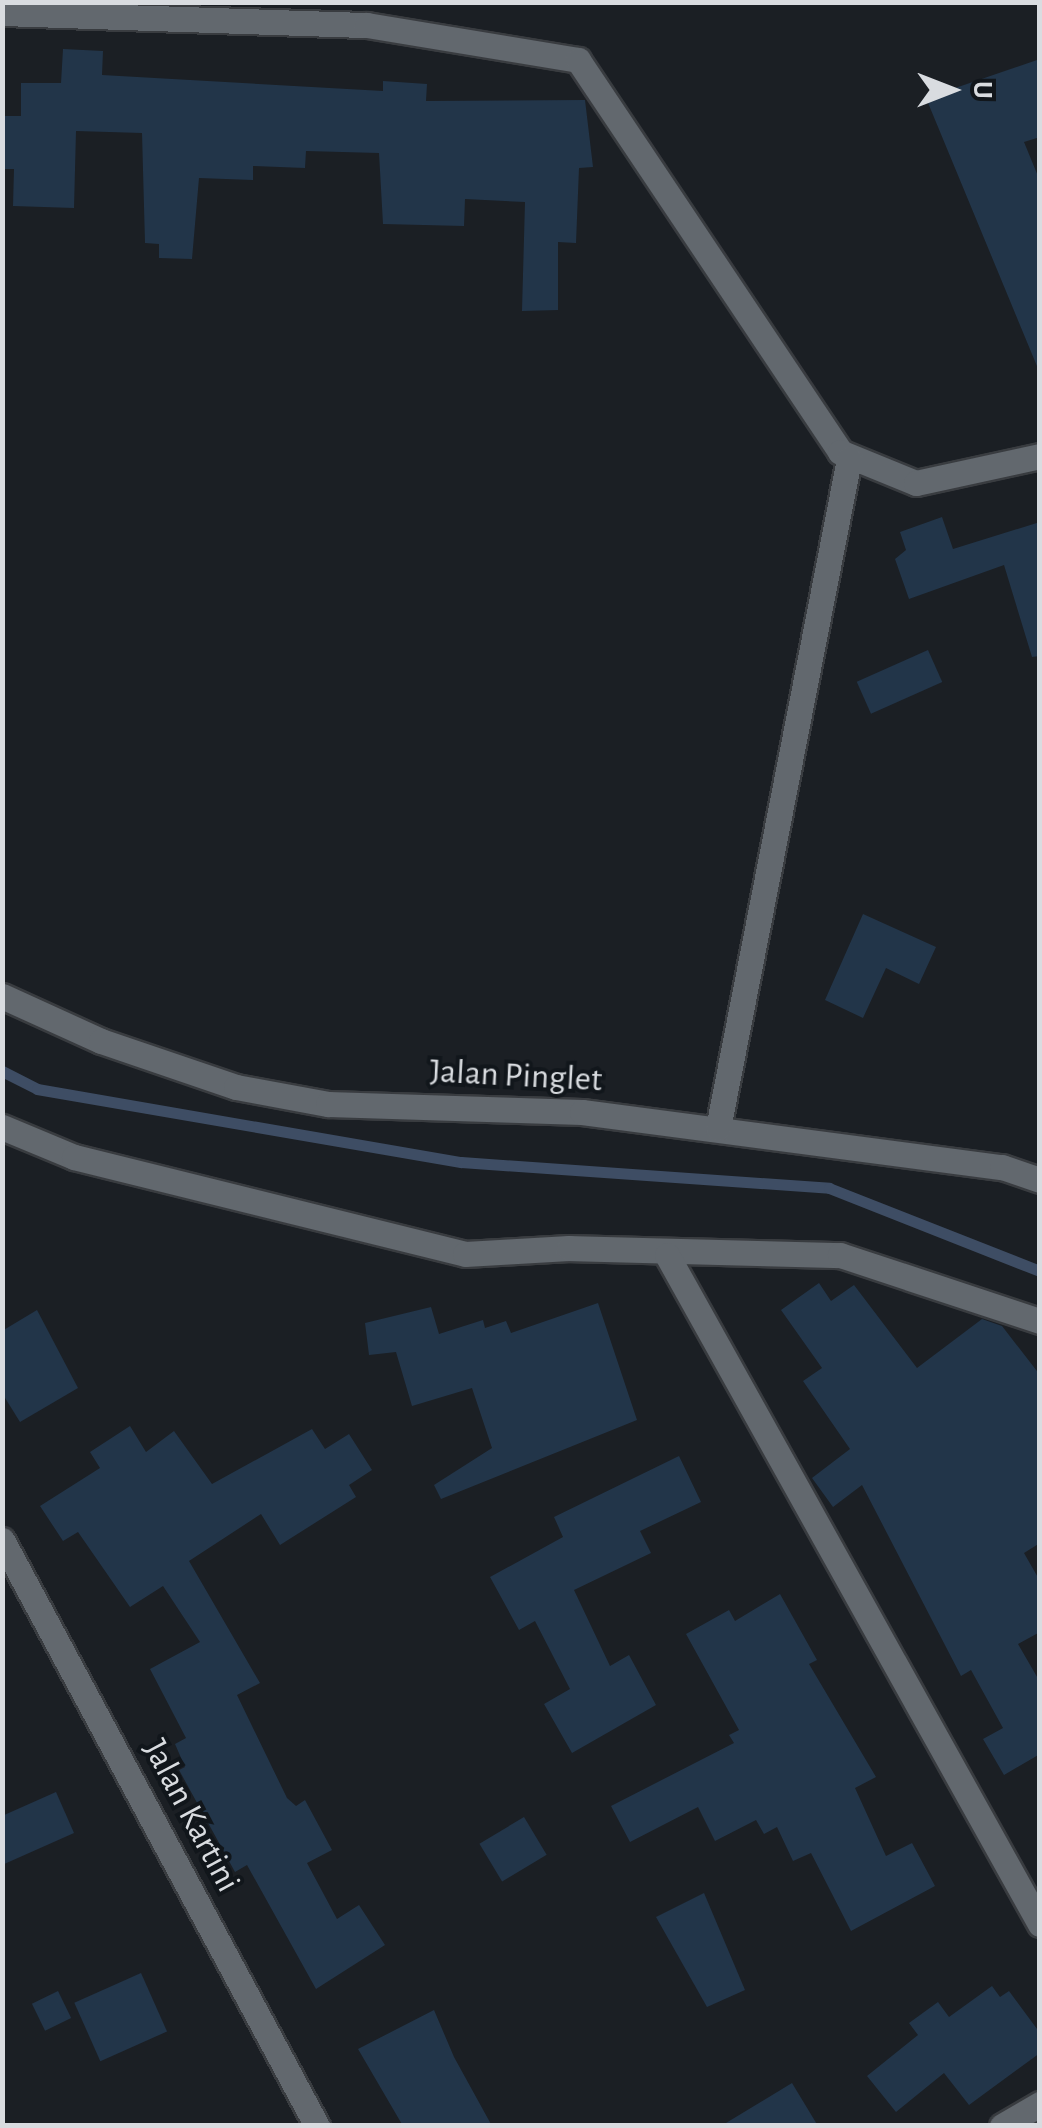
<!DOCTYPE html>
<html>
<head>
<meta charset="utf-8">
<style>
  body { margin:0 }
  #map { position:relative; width:1042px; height:2128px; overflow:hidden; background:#1b1f24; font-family:"Alegreya Sans",sans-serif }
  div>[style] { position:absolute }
  .stream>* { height:11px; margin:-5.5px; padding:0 5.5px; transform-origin:5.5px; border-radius:5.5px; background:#3e4d64 }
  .building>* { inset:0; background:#223549; transform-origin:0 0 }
  .roads { filter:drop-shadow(2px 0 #393c40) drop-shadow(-2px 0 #393c40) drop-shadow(0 2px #393c40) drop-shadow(0 -2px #393c40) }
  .minor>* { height:25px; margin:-12.5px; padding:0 12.5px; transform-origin:12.5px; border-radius:12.5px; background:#62686e }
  span { translate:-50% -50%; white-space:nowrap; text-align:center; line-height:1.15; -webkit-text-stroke:8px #11161b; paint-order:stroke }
  .street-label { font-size:35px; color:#d9dce0 }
  .frame { position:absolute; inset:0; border:5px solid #d9dce0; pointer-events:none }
  .north { position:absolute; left:902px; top:40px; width:100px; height:100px; -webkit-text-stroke:8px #11161b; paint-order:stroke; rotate:90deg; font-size:28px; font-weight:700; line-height:40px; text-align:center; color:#d9dce0 }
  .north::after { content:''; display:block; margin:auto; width:35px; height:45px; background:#d9dce0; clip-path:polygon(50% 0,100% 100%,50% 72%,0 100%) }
</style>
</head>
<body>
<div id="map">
  <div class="stream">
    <i style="left:2px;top:1071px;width:39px;rotate:27deg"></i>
    <i style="left:37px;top:1089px;width:430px;rotate:9.8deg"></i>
    <i style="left:461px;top:1162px;width:369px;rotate:4deg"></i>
    <i style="left:829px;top:1188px;width:227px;rotate:21.5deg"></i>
  </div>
  <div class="building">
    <i style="clip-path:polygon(63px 49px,103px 51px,102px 75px,383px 91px,383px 81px,427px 84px,426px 101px,585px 100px,593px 167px,579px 168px,576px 243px,558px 242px,558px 310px,522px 311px,525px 202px,465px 199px,464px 226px,383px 224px,379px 153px,306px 151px,305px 168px,253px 166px,253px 180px,199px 178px,192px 259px,159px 258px,159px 244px,145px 243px,142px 133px,76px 131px,74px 208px,13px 206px,14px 169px,2px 169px,2px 116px,21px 116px,21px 83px,61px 83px)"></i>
    <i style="clip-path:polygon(1040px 59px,1040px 137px,1024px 142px,1040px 181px,1039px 371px,926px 98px)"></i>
    <i style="clip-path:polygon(942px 517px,953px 549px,1040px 522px,1040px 656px,1032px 657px,1004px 565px,909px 599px,895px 559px,906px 550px,900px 532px)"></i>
    <i style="left:928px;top:650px;width:35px;height:78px;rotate:66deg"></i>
    <i style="clip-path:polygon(863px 914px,936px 947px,919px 984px,886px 968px,863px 1018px,825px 1000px)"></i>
    <i style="clip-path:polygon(819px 1283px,831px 1301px,854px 1285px,917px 1368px,982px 1319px,1002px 1326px,1040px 1375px,1040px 1543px,1024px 1553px,1040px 1581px,1040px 1632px,1018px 1644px,1040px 1682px,1040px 1754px,1004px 1775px,983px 1739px,1003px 1728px,971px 1670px,961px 1676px,862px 1485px,833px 1507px,812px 1478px,850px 1449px,803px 1381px,822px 1368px,781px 1310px)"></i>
    <i style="clip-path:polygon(598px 1303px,637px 1420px,441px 1499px,434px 1485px,492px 1448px,472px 1388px,412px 1406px,396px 1352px,369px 1355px,365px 1323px,431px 1307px,439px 1334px,483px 1320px,485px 1328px,506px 1321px,511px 1333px)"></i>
    <i style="clip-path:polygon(37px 1310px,78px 1388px,20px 1422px,2px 1393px,2px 1331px)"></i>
    <i style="clip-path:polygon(130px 1426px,146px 1452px,174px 1431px,212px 1484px,312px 1429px,325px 1449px,349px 1434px,372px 1470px,349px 1485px,356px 1497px,280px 1545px,261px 1514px,189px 1561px,260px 1683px,237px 1695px,287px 1798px,296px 1806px,305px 1800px,332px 1850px,307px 1863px,337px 1919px,359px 1905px,385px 1945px,316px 1989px,247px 1865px,235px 1872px,179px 1770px,185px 1767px,175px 1744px,186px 1738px,150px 1669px,200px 1642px,163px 1586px,130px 1607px,78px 1532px,63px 1541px,40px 1506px,100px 1468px,90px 1452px)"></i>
    <i style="clip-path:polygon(679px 1456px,701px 1502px,640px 1531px,651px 1553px,574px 1590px,610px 1666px,629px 1655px,656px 1705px,572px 1753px,544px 1704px,570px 1689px,535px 1621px,519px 1630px,490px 1577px,563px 1537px,554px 1517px)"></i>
    <i style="clip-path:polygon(780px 1594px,817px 1660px,809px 1664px,876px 1777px,855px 1788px,886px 1856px,912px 1843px,935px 1886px,851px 1931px,811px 1853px,793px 1861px,777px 1827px,764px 1834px,756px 1820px,715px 1841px,698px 1807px,630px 1842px,611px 1806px,734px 1743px,729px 1735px,739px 1730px,686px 1634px,729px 1610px,735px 1621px)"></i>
    <i style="clip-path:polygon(56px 1792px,74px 1833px,2px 1865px,2px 1816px)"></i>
    <i style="left:524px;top:1817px;width:44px;height:52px;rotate:59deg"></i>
    <i style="clip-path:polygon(704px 1893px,745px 1990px,707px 2007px,656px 1917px)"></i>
    <i style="left:141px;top:1973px;width:64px;height:73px;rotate:66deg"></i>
    <i style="clip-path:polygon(992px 1986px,1000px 1997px,1009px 1991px,1040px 2033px,1040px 2053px,969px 2105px,944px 2073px,896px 2112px,867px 2076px,918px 2035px,909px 2023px,938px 2002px,949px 2017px)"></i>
    <i style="left:58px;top:1991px;width:30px;height:29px;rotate:64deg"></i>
    <i style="clip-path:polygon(434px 2010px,454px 2057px,492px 2126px,403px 2126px,358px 2049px)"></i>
    <i style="clip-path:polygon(792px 2083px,818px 2126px,721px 2126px)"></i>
  </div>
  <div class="roads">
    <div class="minor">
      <i style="left:2px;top:13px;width:365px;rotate:1.9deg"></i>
      <i style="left:367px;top:25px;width:214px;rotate:9.4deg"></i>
      <i style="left:578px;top:60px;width:471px;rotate:56.2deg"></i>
      <i style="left:840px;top:452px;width:82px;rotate:22.2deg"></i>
      <i style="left:916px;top:483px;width:127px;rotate:-12.3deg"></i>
      <i style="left:2px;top:996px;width:109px;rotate:24.4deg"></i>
      <i style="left:101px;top:1041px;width:143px;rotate:18.8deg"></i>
      <i style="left:236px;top:1087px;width:94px;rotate:10.5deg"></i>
      <i style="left:328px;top:1104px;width:254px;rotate:1.8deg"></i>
      <i style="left:582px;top:1112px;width:424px;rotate:7.5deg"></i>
      <i style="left:1002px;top:1167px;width:40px;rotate:18.9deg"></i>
      <i style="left:2px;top:1127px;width:78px;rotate:22.6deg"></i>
      <i style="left:74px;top:1157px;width:403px;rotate:13.9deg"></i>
      <i style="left:465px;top:1254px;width:104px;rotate:-3.3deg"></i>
      <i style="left:569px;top:1248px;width:271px;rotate:1.5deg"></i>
      <i style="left:840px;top:1255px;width:211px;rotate:18.3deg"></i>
      <i style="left:718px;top:1128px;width:682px;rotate:-78.92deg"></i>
      <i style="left:667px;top:1255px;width:766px;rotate:60.86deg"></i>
      <i style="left:2px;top:1540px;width:665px;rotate:61.74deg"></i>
      <i style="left:1002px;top:2126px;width:44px;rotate:-30.1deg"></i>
    </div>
  </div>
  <div class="street-label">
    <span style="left:516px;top:1076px;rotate:3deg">Jalan Pinglet</span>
    <span style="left:191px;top:1816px;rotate:62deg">Jalan Kartini</span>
  </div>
  <div class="frame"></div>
  <div class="north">U</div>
</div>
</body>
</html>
